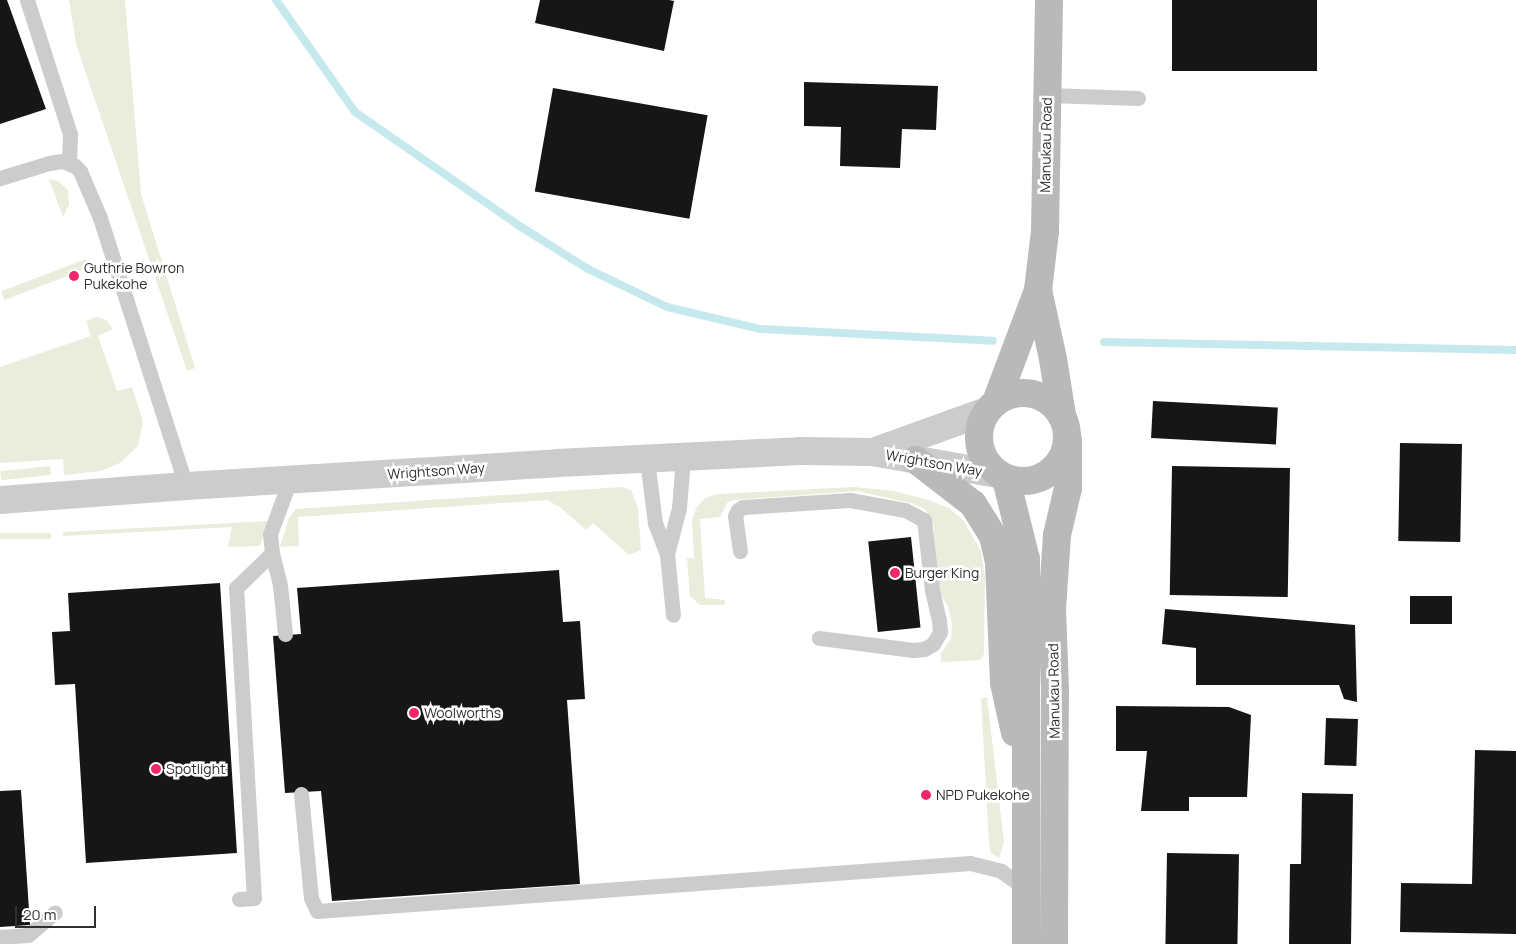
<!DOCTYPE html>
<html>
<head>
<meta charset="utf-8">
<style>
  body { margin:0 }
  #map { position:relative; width:1516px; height:944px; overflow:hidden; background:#fff; font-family:Manrope,sans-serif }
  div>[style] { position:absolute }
  .green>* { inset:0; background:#eaeddb; transform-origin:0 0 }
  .stream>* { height:8px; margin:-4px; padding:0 4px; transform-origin:4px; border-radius:4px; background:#c6e9ee }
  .building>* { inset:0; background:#161616; transform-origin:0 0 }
  .lane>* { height:15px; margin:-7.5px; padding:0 7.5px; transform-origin:7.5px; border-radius:7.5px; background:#ccc }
  .street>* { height:28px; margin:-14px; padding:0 14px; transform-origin:14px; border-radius:14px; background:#ccc }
  .secondary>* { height:28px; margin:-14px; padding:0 14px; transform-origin:14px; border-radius:14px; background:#b9b9b9 }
  .secondary>.ring { margin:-14px; padding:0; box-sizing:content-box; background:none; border:28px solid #b9b9b9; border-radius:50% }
  .dots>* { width:14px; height:14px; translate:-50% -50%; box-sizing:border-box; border:2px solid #fff; border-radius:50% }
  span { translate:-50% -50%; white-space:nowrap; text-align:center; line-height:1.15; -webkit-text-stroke:5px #fff; paint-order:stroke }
  .street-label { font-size:14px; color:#2f2f2f }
  .poi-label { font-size:14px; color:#2f2f2f }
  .left { translate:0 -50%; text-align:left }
  .scale { position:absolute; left:15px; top:906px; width:81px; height:22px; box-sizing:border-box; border:2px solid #2f2f2f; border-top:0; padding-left:6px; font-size:15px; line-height:18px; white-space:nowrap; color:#2f2f2f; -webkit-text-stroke:4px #fff; paint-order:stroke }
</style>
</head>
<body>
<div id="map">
  <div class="green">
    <i style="clip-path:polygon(69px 0,125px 0,141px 194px,195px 368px,187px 371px,76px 44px)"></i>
    <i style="clip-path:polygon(49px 179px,58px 181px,68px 190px,69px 205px,63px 217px)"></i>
    <i style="left:86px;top:259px;width:9px;height:91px;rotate:69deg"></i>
    <i style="clip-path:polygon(98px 317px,106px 320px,113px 329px,98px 336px,117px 391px,132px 387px,143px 422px,138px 446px,120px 463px,101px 471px,64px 475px,63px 459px,0 463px,0 367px,91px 336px,86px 321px)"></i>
    <i style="left:50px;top:466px;width:9px;height:50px;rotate:84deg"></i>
    <i style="clip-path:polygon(621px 487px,631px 490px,638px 508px,641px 550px,629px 555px,593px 523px,586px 530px,561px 508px,547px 500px,298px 517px,299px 546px,280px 547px,289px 518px,296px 509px)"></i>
    <i style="clip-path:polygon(854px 487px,894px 491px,928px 500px,949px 508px,963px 520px,981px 551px,985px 577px,984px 654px,980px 660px,941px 662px,941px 653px,951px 639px,952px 623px,948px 607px,939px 591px,933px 551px,934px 527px,925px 509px,914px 504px,857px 491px,734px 500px,727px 503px,720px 517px,700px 519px,705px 598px,725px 600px,725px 603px,724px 605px,700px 605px,690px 596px,687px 558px,694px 558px,692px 519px,697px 507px,705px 498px,717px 494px)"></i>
    <i style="clip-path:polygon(268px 521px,260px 546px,228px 547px,232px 527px,63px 536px,63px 532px)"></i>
    <i style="left:51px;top:533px;width:6px;height:51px;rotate:90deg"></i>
    <i style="clip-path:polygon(987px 697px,1004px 842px,999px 858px,991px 853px,989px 844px,981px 699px)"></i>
  </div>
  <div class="stream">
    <i style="left:276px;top:0;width:137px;rotate:54.8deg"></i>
    <i style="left:355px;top:112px;width:198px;rotate:34.7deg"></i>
    <i style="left:518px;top:225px;width:83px;rotate:32.2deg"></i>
    <i style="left:588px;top:269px;width:88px;rotate:25.7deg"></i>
    <i style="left:667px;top:307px;width:96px;rotate:13.3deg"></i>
    <i style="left:760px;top:329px;width:233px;rotate:2.9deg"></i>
    <i style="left:1104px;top:342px;width:412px;rotate:1.1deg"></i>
  </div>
  <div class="building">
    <i style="clip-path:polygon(0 0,7px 0,46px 109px,0 124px)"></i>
    <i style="clip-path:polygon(540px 0,669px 0,674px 1px,664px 51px,535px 23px)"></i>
    <i style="left:1172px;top:0;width:145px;height:71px"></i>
    <i style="clip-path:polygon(804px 82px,938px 86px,936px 130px,902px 129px,900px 168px,840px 166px,841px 127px,804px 126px)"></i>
    <i style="left:553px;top:88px;width:157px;height:105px;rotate:10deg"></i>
    <i style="left:1153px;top:401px;width:125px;height:37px;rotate:3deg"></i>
    <i style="left:1400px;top:443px;width:62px;height:98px;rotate:1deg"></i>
    <i style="left:1172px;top:466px;width:118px;height:129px;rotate:1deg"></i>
    <i style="left:911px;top:537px;width:91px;height:43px;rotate:84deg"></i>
    <i style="clip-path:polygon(559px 570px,563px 622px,580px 621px,585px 699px,567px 700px,580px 884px,332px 901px,321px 791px,285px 793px,273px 636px,301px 634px,297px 588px)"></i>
    <i style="clip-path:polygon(220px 583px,237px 853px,86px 863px,75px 684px,55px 685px,52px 632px,70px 631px,68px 593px)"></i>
    <i style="left:1410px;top:596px;width:42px;height:28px"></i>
    <i style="clip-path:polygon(1165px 609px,1355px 625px,1357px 702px,1344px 699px,1339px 685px,1196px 685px,1196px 648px,1162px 644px)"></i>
    <i style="clip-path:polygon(1116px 706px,1229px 707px,1251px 715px,1247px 797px,1189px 797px,1189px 811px,1141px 811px,1147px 751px,1116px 751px)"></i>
    <i style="left:1326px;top:718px;width:32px;height:47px;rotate:2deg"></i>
    <i style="clip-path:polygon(1475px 750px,1516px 751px,1516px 934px,1400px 932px,1401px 883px,1472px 884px)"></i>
    <i style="clip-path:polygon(21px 790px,30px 925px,0 927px,0 791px)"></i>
    <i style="clip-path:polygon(1302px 793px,1353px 794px,1351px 944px,1289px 944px,1290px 864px,1301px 864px)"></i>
    <i style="left:1167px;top:853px;width:72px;height:91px;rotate:1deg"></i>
  </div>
  <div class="lane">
    <i style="left:27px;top:0;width:141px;rotate:72.2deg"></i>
    <i style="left:70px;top:134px;width:29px;rotate:92deg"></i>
    <i style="left:1047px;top:95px;width:91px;rotate:1.9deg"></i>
    <i style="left:0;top:178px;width:51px;rotate:-17deg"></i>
    <i style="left:49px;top:163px;width:13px;rotate:-9deg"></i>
    <i style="left:62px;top:161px;width:14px;rotate:21deg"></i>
    <i style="left:75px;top:166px;width:7px;rotate:45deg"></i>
    <i style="left:80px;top:171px;width:51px;rotate:66.9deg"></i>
    <i style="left:100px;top:218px;width:281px;rotate:72.2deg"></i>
    <i style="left:647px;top:460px;width:64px;rotate:82.8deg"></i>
    <i style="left:655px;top:523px;width:33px;rotate:69deg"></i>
    <i style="left:667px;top:554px;width:61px;rotate:84.4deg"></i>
    <i style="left:740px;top:551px;width:35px;rotate:-98deg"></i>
    <i style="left:735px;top:516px;width:7px;rotate:-63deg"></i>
    <i style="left:738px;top:510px;width:6px;rotate:-31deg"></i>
    <i style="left:743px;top:507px;width:107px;rotate:-3.7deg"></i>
    <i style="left:850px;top:500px;width:56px;rotate:10.3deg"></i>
    <i style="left:905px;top:510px;width:21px;rotate:28deg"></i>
    <i style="left:924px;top:520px;width:70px;rotate:83.5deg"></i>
    <i style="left:932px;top:590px;width:31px;rotate:77deg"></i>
    <i style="left:939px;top:620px;width:12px;rotate:85deg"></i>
    <i style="left:940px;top:632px;width:14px;rotate:120deg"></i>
    <i style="left:933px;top:644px;width:10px;rotate:151deg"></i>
    <i style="left:924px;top:649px;width:11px;rotate:175deg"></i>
    <i style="left:913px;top:650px;width:95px;rotate:-172.7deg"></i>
    <i style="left:667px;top:554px;width:48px;rotate:-75.4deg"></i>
    <i style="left:679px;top:508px;width:50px;rotate:-85.4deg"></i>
    <i style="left:285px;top:634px;width:49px;rotate:-95.8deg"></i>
    <i style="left:280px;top:585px;width:33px;rotate:-104deg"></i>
    <i style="left:272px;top:553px;width:19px;rotate:-96deg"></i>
    <i style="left:270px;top:534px;width:58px;rotate:-69.7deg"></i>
    <i style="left:301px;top:794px;width:104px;rotate:84.5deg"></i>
    <i style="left:311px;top:898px;width:14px;rotate:65deg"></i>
    <i style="left:317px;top:911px;width:655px;rotate:-4.2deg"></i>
    <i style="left:970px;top:863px;width:32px;rotate:14deg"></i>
    <i style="left:1001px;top:871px;width:32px;rotate:35deg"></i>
    <i style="left:239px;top:899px;width:15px;rotate:-4deg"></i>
    <i style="left:254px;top:898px;width:311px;rotate:-93.3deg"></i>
    <i style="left:236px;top:588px;width:50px;rotate:-44.2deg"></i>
    <i style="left:0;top:937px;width:28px;rotate:-4deg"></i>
    <i style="left:28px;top:935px;width:35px;rotate:-40deg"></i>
  </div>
  <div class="street">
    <i style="left:873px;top:452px;width:121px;rotate:-19.8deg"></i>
    <i style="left:0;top:500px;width:187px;rotate:-4.3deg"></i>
    <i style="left:186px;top:486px;width:372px;rotate:-3.5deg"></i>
    <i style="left:557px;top:463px;width:243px;rotate:-2.8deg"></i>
    <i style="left:800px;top:451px;width:72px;rotate:0.8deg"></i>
    <i style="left:872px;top:452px;width:127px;rotate:10deg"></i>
  </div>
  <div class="secondary">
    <i style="left:1038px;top:290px;width:71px;rotate:77.7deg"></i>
    <i style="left:1053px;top:359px;width:57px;rotate:80.9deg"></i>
    <i class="ring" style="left:979px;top:393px;width:60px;height:60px"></i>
    <i style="left:996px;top:402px;width:120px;rotate:-69.4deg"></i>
    <i style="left:1038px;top:290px;width:59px;rotate:-83.2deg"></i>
    <i style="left:1045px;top:231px;width:231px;rotate:-89deg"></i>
    <i style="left:916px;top:460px;width:72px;rotate:37.7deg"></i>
    <i style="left:973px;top:504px;width:38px;rotate:58deg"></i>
    <i style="left:993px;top:536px;width:28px;rotate:77deg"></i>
    <i style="left:999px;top:563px;width:120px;rotate:87.6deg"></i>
    <i style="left:1004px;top:683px;width:51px;rotate:77.6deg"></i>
    <i style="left:1006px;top:479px;width:82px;rotate:76deg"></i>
    <i style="left:1026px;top:559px;width:385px;rotate:90deg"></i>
    <i style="left:1054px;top:944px;width:254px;rotate:-89.8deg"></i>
    <i style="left:1055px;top:690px;width:81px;rotate:-92.1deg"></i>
    <i style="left:1052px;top:609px;width:74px;rotate:-86.1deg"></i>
    <i style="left:1057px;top:535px;width:48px;rotate:-76.8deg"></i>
    <i style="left:1068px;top:488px;width:48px;rotate:-90deg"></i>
  </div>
  <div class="dots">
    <i style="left:74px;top:276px;background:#f1256a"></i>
    <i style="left:895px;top:573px;background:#f1256a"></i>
    <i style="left:414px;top:713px;background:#f1256a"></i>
    <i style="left:156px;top:769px;background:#f1256a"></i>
    <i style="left:926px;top:795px;background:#f1256a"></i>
  </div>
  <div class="street-label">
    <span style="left:1046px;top:145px;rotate:-89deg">Manukau Road</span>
    <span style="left:934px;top:463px;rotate:10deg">Wrightson Way</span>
    <span style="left:436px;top:471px;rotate:-4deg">Wrightson Way</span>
    <span style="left:1054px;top:691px;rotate:-91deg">Manukau Road</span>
  </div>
  <div class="poi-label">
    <span class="left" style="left:84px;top:276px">Guthrie Bowron<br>Pukekohe</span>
    <span class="left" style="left:905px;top:573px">Burger King</span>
    <span class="left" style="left:424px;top:713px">Woolworths</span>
    <span class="left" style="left:166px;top:769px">Spotlight</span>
    <span class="left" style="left:936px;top:795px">NPD Pukekohe</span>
  </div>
  <div class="scale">20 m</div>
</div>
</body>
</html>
